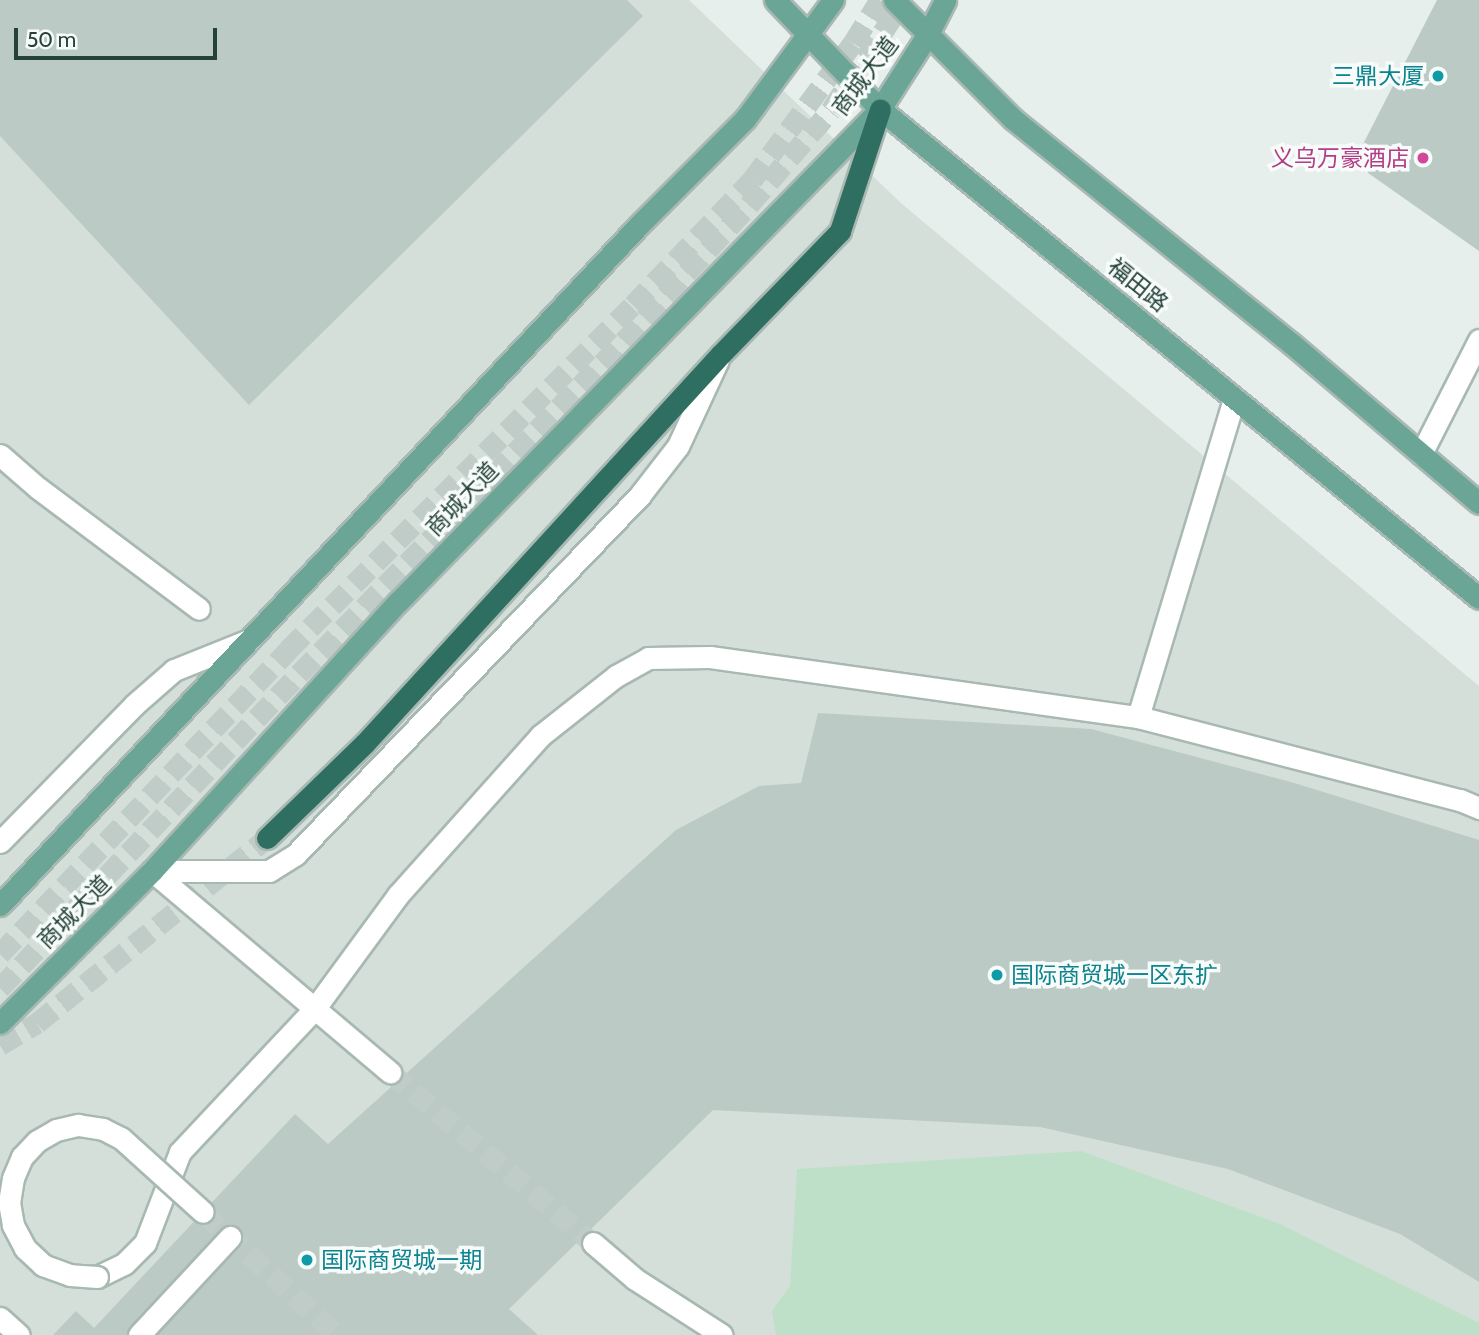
<!DOCTYPE html>
<html>
<head>
<meta charset="utf-8">
<style>
  body { margin:0 }
  #map { position:relative; width:1479px; height:1335px; overflow:hidden; background:#e6efeb; font-family:Cabin,"Noto Sans SC",sans-serif }
  div>[style] { position:absolute }
  .built>* { inset:0; background:#d4dfda }
  .green>* { inset:0; background:#bfe0c8 }
  .building>* { inset:0; background:#bbcac4 }
  .minor-tunnel>* { height:21px; margin-top:-10.5px; transform-origin:0; background:repeating-linear-gradient(90deg,#bfccc8 0 21px,transparent 0 31px) }
  .highway-tunnel>* { height:21px; margin-top:-10.5px; transform-origin:0; background:repeating-linear-gradient(90deg,#bfccc8 0 21px,transparent 0 31px) }
  .roads { filter:drop-shadow(2px 0 #a8b8b2) drop-shadow(-2px 0 #a8b8b2) drop-shadow(0 2px #a8b8b2) drop-shadow(0 -2px #a8b8b2) }
  .minor>* { height:21px; margin:-10.5px; padding:0 10.5px; transform-origin:10.5px; border-radius:10.5px; background:#fff }
  .major>* { height:21px; margin:-10.5px; padding:0 10.5px; transform-origin:10.5px; border-radius:10.5px; background:#6aa596 }
  .highway>* { height:21px; margin:-10.5px; padding:0 10.5px; transform-origin:10.5px; border-radius:10.5px; background:#2f6f62 }
  .bridges { filter:drop-shadow(2px 0 #a8b8b2) drop-shadow(-2px 0 #a8b8b2) drop-shadow(0 2px #a8b8b2) drop-shadow(0 -2px #a8b8b2) }
  .minor-bridge>* { height:21px; margin:-10.5px; padding:0 10.5px; transform-origin:10.5px; border-radius:10.5px; background:#fff }
  .dots>* { width:19px; height:19px; translate:-50% -50%; box-sizing:border-box; border:4px solid #f7fbf9; border-radius:50% }
  span { translate:-50% -50%; white-space:nowrap; text-align:center; line-height:1.15; -webkit-text-stroke:7px #f7fbf9; paint-order:stroke }
  .street-label { font-size:23px; color:#24423a }
  .culture-label { font-size:23px; color:#0d838f }
  .right { translate:-100% -50%; text-align:right }
  .left { translate:0 -50%; text-align:left }
  .hotel-label { font-size:23px; color:#b23c85 }
  .scale { position:absolute; left:14px; top:28px; width:203px; height:32px; box-sizing:border-box; border:4px solid #24423a; border-top:0; padding-left:9px; font-size:21px; line-height:24px; white-space:nowrap; color:#24423a; -webkit-text-stroke:5px #f7fbf9; paint-order:stroke }
</style>
</head>
<body>
<div id="map">
  <div class="built">
    <i style="clip-path:polygon(0 0,689px 0,902px 204px,1479px 686px,1479px 1335px,0 1335px)"></i>
  </div>
  <div class="green">
    <i style="clip-path:polygon(1081px 1151px,1280px 1224px,1479px 1323px,1479px 1335px,776px 1335px,772px 1311px,790px 1286px,797px 1169px)"></i>
  </div>
  <div class="building">
    <i style="clip-path:polygon(0 0,627px 0,643px 16px,249px 405px,0 136px)"></i>
    <i style="clip-path:polygon(1437px 0,1479px 0,1479px 251px,1361px 168px,1359px 152px)"></i>
    <i style="clip-path:polygon(818px 713px,1091px 729px,1291px 782px,1479px 840px,1479px 1282px,1400px 1234px,1228px 1169px,1040px 1127px,713px 1110px,509px 1309px,538px 1335px,53px 1335px,76px 1311px,94px 1328px,295px 1114px,328px 1144px,676px 830px,759px 786px,801px 783px)"></i>
  </div>
  <div class="minor-tunnel">
    <i style="left:390px;top:1072px;width:265px;rotate:40.1deg"></i>
    <i style="left:203px;top:1212px;width:182px;rotate:42.5deg"></i>
  </div>
  <div class="highway-tunnel">
    <i style="left:0;top:954px;width:419px;rotate:-46.5deg"></i>
    <i style="left:288px;top:650px;width:488px;rotate:-45deg"></i>
    <i style="left:633px;top:305px;width:173px;rotate:-46.4deg"></i>
    <i style="left:752px;top:180px;width:170px;rotate:-53.6deg"></i>
    <i style="left:853px;top:43px;width:51px;rotate:-57.9deg"></i>
    <i style="left:0;top:988px;width:434px;rotate:-46.4deg"></i>
    <i style="left:299px;top:674px;width:465px;rotate:-45.7deg"></i>
    <i style="left:624px;top:341px;width:185px;rotate:-47.4deg"></i>
    <i style="left:749px;top:205px;width:125px;rotate:-49.2deg"></i>
    <i style="left:831px;top:110px;width:132px;rotate:-56.4deg"></i>
    <i style="left:0;top:1045px;width:43px;rotate:-30.7deg"></i>
    <i style="left:37px;top:1023px;width:295px;rotate:-38.8deg"></i>
  </div>
  <div class="roads">
    <div class="minor">
      <i style="left:1421px;top:454px;width:128px;rotate:-63deg"></i>
      <i style="left:0;top:455px;width:50px;rotate:41deg"></i>
      <i style="left:38px;top:488px;width:201px;rotate:36.9deg"></i>
      <i style="left:1138px;top:717px;width:332px;rotate:-73.2deg"></i>
      <i style="left:0;top:842px;width:192px;rotate:-45.6deg"></i>
      <i style="left:134px;top:705px;width:53px;rotate:-41.2deg"></i>
      <i style="left:174px;top:670px;width:81px;rotate:-21.8deg"></i>
      <i style="left:152px;top:871px;width:117px"></i>
      <i style="left:269px;top:871px;width:32px;rotate:-32deg"></i>
      <i style="left:296px;top:854px;width:497px;rotate:-46.2deg"></i>
      <i style="left:640px;top:495px;width:62px;rotate:-52.2deg"></i>
      <i style="left:678px;top:446px;width:95px;rotate:-65.1deg"></i>
      <i style="left:152px;top:871px;width:312px;rotate:40.2deg"></i>
      <i style="left:593px;top:1243px;width:55px;rotate:40.6deg"></i>
      <i style="left:635px;top:1279px;width:103px;rotate:32.8deg"></i>
      <i style="left:97px;top:1277px;width:30px;rotate:-26deg"></i>
      <i style="left:124px;top:1264px;width:30px;rotate:-45deg"></i>
      <i style="left:145px;top:1243px;width:97px;rotate:-69deg"></i>
      <i style="left:180px;top:1152px;width:197px;rotate:-46.8deg"></i>
      <i style="left:315px;top:1008px;width:140px;rotate:-53.7deg"></i>
      <i style="left:398px;top:895px;width:213px;rotate:-48.2deg"></i>
      <i style="left:540px;top:736px;width:97px;rotate:-38.3deg"></i>
      <i style="left:616px;top:676px;width:37px;rotate:-29deg"></i>
      <i style="left:648px;top:658px;width:62px;rotate:-0.9deg"></i>
      <i style="left:710px;top:657px;width:432px;rotate:8deg"></i>
      <i style="left:1138px;top:717px;width:333px;rotate:14.5deg"></i>
      <i style="left:1460px;top:800px;width:21px;rotate:23deg"></i>
      <i style="left:0;top:1318px;width:25px;rotate:42deg"></i>
      <i style="left:139px;top:1335px;width:134px;rotate:-47.1deg"></i>
    </div>
    <div class="major">
      <i style="left:775px;top:0;width:151px;rotate:46.1deg"></i>
      <i style="left:880px;top:109px;width:773px;rotate:39.23deg"></i>
      <i style="left:894px;top:0;width:168px;rotate:45deg"></i>
      <i style="left:1013px;top:119px;width:358px;rotate:38.9deg"></i>
      <i style="left:1292px;top:344px;width:245px;rotate:40.4deg"></i>
      <i style="left:0;top:905px;width:933px;rotate:-46.78deg"></i>
      <i style="left:639px;top:225px;width:150px;rotate:-45deg"></i>
      <i style="left:745px;top:119px;width:148px;rotate:-53.5deg"></i>
      <i style="left:0;top:1023px;width:215px;rotate:-45deg"></i>
      <i style="left:152px;top:871px;width:365px;rotate:-47.6deg"></i>
      <i style="left:398px;top:602px;width:689px;rotate:-45.65deg"></i>
      <i style="left:880px;top:109px;width:89px;rotate:-57.4deg"></i>
      <i style="left:928px;top:34px;width:38px;rotate:-63deg"></i>
    </div>
    <div class="highway">
      <i style="left:267px;top:838px;width:136px;rotate:-44.1deg"></i>
      <i style="left:365px;top:743px;width:527px;rotate:-47.54deg"></i>
      <i style="left:721px;top:354px;width:171px;rotate:-45.9deg"></i>
      <i style="left:840px;top:231px;width:128px;rotate:-71.8deg"></i>
    </div>
  </div>
  <div class="bridges">
    <div class="minor-bridge">
      <i style="left:97px;top:1277px;width:27px;rotate:-176deg"></i>
      <i style="left:70px;top:1275px;width:29px;rotate:-160deg"></i>
      <i style="left:43px;top:1265px;width:25px;rotate:-137deg"></i>
      <i style="left:25px;top:1248px;width:26px;rotate:-118deg"></i>
      <i style="left:13px;top:1225px;width:22px;rotate:-100deg"></i>
      <i style="left:9px;top:1203px;width:25px;rotate:-81deg"></i>
      <i style="left:13px;top:1178px;width:23px;rotate:-67deg"></i>
      <i style="left:22px;top:1157px;width:22px;rotate:-47deg"></i>
      <i style="left:37px;top:1141px;width:22px;rotate:-30deg"></i>
      <i style="left:56px;top:1130px;width:23px;rotate:-13deg"></i>
      <i style="left:78px;top:1125px;width:25px;rotate:9deg"></i>
      <i style="left:103px;top:1129px;width:20px;rotate:27deg"></i>
      <i style="left:121px;top:1138px;width:110px;rotate:42.1deg"></i>
    </div>
  </div>
  <div class="dots">
    <i style="left:1438px;top:76px;background:#0f9aa8"></i>
    <i style="left:1423px;top:158px;background:#d1479c"></i>
    <i style="left:997px;top:975px;background:#0f9aa8"></i>
    <i style="left:307px;top:1260px;background:#0f9aa8"></i>
  </div>
  <div class="street-label">
    <span style="left:865px;top:76px;rotate:-53deg">商城大道</span>
    <span style="left:1138px;top:285px;rotate:39deg">福田路</span>
    <span style="left:462px;top:499px;rotate:-46deg">商城大道</span>
    <span style="left:74px;top:912px;rotate:-45deg">商城大道</span>
  </div>
  <div class="culture-label">
    <span class="right" style="left:1424px;top:76px">三鼎大厦</span>
    <span class="left" style="left:1011px;top:975px">国际商贸城一区东扩</span>
    <span class="left" style="left:321px;top:1260px">国际商贸城一期</span>
  </div>
  <div class="hotel-label">
    <span class="right" style="left:1409px;top:158px">义乌万豪酒店</span>
  </div>
  <div class="scale">50 m</div>
</div>
</body>
</html>
